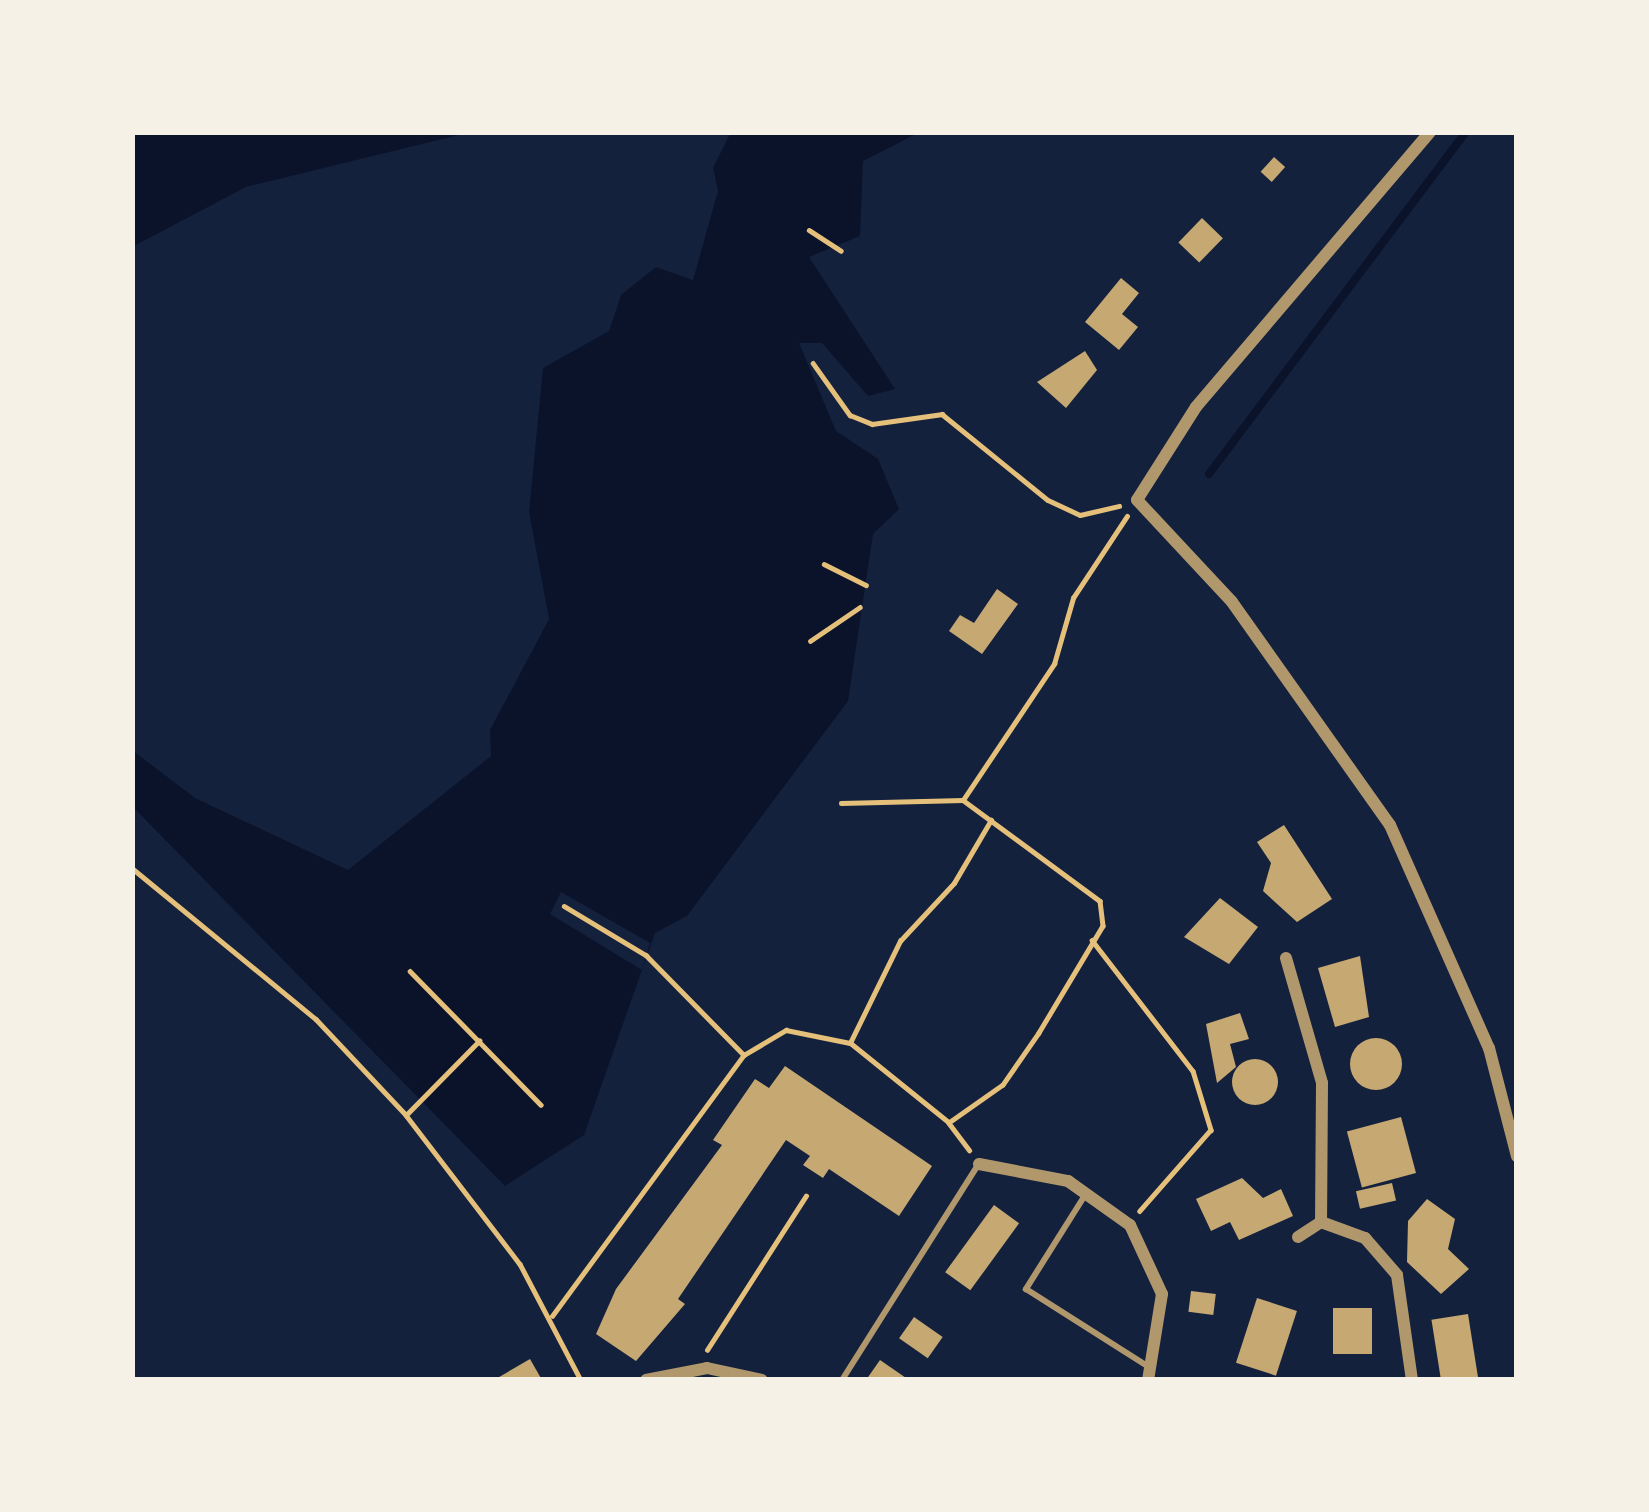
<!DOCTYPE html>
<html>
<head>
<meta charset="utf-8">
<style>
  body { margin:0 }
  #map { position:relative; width:1649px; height:1512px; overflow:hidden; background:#14213d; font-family:Georgia,serif }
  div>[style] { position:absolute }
  .water>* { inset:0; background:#0b132b }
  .pier>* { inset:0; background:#14213d }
  .stream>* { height:8px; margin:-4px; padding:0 4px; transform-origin:4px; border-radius:4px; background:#0b132b }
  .building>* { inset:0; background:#c6a872; transform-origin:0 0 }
  .round { border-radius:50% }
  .path>* { height:4.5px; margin:-2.25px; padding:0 2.25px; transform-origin:2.25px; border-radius:2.25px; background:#e5c07b }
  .service>* { height:6px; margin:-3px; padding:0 3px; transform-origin:3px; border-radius:3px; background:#b1986c }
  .minor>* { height:12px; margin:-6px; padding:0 6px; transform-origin:6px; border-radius:6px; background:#b1986c }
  span { translate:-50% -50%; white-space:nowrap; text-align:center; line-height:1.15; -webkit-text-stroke:12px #f6f1e7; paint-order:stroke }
  .frame { position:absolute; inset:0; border:135px solid #f6f1e7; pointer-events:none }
</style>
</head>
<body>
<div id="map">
  <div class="water">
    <i style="clip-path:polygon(132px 132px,471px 132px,246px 187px,132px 247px)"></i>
    <i style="clip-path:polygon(731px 132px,920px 132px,863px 161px,860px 236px,809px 257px,895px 389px,868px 396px,822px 343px,799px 343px,836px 431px,878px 459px,899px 509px,873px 534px,848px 701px,687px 916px,655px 933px,584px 1135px,505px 1186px,132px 806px,132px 750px,195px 798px,348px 870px,491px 756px,490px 730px,549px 619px,529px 512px,543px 368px,609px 331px,621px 295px,656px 267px,693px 280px,718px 191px,713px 168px)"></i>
  </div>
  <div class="pier">
    <i style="clip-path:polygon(561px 892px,650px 943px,642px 970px,550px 914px)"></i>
  </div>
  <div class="stream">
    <i style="left:1209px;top:474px;width:428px;rotate:-53.1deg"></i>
  </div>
  <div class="building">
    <i style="left:1274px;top:157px;width:15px;height:20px;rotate:42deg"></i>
    <i style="left:1202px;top:218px;width:29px;height:34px;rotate:44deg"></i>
    <i style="clip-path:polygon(1121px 278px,1139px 293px,1122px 314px,1138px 327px,1119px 350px,1085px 322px)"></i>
    <i style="clip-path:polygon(1085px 351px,1097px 370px,1066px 408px,1037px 382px)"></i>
    <i style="clip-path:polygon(997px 589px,1018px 604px,982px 654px,949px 631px,960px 615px,974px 623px)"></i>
    <i style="clip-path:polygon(1284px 825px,1332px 899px,1297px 922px,1263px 891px,1271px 863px,1257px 842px)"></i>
    <i style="clip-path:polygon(1220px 898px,1258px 927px,1229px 964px,1184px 937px)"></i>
    <i style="clip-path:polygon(1360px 956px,1369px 1017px,1335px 1027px,1318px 968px)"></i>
    <i style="clip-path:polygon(1240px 1013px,1249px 1039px,1230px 1044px,1236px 1067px,1217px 1083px,1206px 1024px)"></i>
    <i class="round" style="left:1350px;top:1038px;width:52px;height:52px"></i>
    <i class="round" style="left:1232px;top:1059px;width:46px;height:46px"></i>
    <i style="clip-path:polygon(785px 1066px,932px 1166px,899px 1216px,829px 1169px,823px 1178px,803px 1165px,810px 1156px,786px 1140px,678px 1299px,685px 1304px,636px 1361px,596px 1334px,616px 1289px,722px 1145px,713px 1140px,755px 1079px,769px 1088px)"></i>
    <i style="left:1401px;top:1117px;width:58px;height:56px;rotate:75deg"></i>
    <i style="clip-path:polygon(1242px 1178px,1263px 1198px,1281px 1189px,1293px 1216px,1239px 1240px,1230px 1222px,1211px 1231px,1196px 1199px)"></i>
    <i style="left:1392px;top:1183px;width:18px;height:37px;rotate:77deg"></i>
    <i style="clip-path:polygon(1427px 1199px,1455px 1219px,1448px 1249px,1469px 1269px,1441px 1294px,1407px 1262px,1408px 1221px)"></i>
    <i style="left:994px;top:1205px;width:31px;height:83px;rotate:36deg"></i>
    <i style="left:1191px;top:1291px;width:25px;height:21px;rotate:7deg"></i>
    <i style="left:1257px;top:1298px;width:42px;height:68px;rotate:18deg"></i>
    <i style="left:1333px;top:1308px;width:39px;height:46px"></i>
    <i style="left:1468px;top:1314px;width:67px;height:37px;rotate:81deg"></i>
    <i style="left:914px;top:1317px;width:35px;height:26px;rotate:35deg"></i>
    <i style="clip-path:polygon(530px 1359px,542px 1380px,494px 1380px)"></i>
    <i style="clip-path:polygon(880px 1360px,909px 1380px,866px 1380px)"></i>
  </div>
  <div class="path">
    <i style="left:809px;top:230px;width:38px;rotate:33deg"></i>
    <i style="left:813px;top:363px;width:64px;rotate:54.6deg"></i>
    <i style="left:850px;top:415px;width:24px;rotate:22deg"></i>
    <i style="left:872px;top:424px;width:71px;rotate:-8.1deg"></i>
    <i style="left:942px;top:414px;width:136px;rotate:39.1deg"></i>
    <i style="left:1048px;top:500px;width:35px;rotate:25deg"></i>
    <i style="left:1080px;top:515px;width:40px;rotate:-13deg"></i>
    <i style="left:824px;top:564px;width:47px;rotate:26.6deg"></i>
    <i style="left:810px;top:641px;width:60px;rotate:-34.2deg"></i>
    <i style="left:963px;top:800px;width:164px;rotate:-56.2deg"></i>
    <i style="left:1054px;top:664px;width:69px;rotate:-73.9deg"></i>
    <i style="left:1073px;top:598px;width:98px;rotate:-56.6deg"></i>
    <i style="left:841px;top:803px;width:122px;rotate:-1.4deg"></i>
    <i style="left:963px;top:800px;width:170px;rotate:36.4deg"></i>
    <i style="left:1100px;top:901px;width:25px;rotate:83deg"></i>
    <i style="left:1103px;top:926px;width:125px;rotate:120.9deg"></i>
    <i style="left:1039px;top:1033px;width:63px;rotate:124.7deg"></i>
    <i style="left:1003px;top:1085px;width:66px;rotate:144.9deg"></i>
    <i style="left:949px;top:1123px;width:34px;rotate:53deg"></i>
    <i style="left:132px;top:868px;width:238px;rotate:39.4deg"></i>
    <i style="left:316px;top:1019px;width:132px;rotate:46.8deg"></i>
    <i style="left:406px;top:1115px;width:188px;rotate:52.6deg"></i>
    <i style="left:520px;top:1264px;width:131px;rotate:62.3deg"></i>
    <i style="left:564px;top:906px;width:96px;rotate:30.9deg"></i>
    <i style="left:646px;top:955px;width:140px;rotate:45.6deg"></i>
    <i style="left:1092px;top:940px;width:165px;rotate:52.4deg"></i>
    <i style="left:1193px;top:1071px;width:62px;rotate:73deg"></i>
    <i style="left:1211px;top:1130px;width:108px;rotate:131.2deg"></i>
    <i style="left:410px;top:971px;width:187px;rotate:45.6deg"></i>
    <i style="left:407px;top:1114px;width:103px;rotate:-45.4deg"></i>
    <i style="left:949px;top:1123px;width:127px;rotate:-141.1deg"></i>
    <i style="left:850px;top:1043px;width:114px;rotate:-63.9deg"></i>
    <i style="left:900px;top:941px;width:79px;rotate:-47deg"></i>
    <i style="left:954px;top:883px;width:73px;rotate:-59.6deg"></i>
    <i style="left:552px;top:1316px;width:324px;rotate:-53.7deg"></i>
    <i style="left:744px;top:1055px;width:49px;rotate:-30.8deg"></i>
    <i style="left:786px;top:1030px;width:65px;rotate:11.5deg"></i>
    <i style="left:707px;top:1350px;width:183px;rotate:-57.3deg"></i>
  </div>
  <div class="service">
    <i style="left:1087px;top:1192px;width:115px;rotate:122.2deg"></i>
    <i style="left:1026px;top:1289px;width:146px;rotate:32.4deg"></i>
    <i style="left:842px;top:1380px;width:254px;rotate:-57.7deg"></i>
  </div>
  <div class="minor">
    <i style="left:1430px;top:132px;width:361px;rotate:130.4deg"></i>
    <i style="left:1196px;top:407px;width:110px;rotate:122.4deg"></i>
    <i style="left:1137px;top:500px;width:139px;rotate:47deg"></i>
    <i style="left:1232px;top:602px;width:273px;rotate:54.7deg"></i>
    <i style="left:1390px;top:825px;width:244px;rotate:66.1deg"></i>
    <i style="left:1489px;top:1048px;width:112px;rotate:75.5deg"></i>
    <i style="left:1286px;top:958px;width:130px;rotate:73.9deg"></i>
    <i style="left:1322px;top:1083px;width:139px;rotate:90.4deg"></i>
    <i style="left:979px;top:1164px;width:91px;rotate:10.8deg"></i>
    <i style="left:1068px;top:1181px;width:76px;rotate:35.4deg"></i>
    <i style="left:1130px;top:1225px;width:76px;rotate:65.1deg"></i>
    <i style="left:1162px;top:1294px;width:87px;rotate:99.2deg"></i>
    <i style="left:1298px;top:1237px;width:27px;rotate:-33deg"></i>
    <i style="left:1321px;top:1222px;width:47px;rotate:20deg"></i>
    <i style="left:1365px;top:1238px;width:49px;rotate:49.1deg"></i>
    <i style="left:1397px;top:1275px;width:106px;rotate:81.9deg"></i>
    <i style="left:646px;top:1380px;width:62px;rotate:-11.1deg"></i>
    <i style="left:707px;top:1368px;width:56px;rotate:12.3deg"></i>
  </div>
  <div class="frame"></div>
</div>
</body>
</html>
